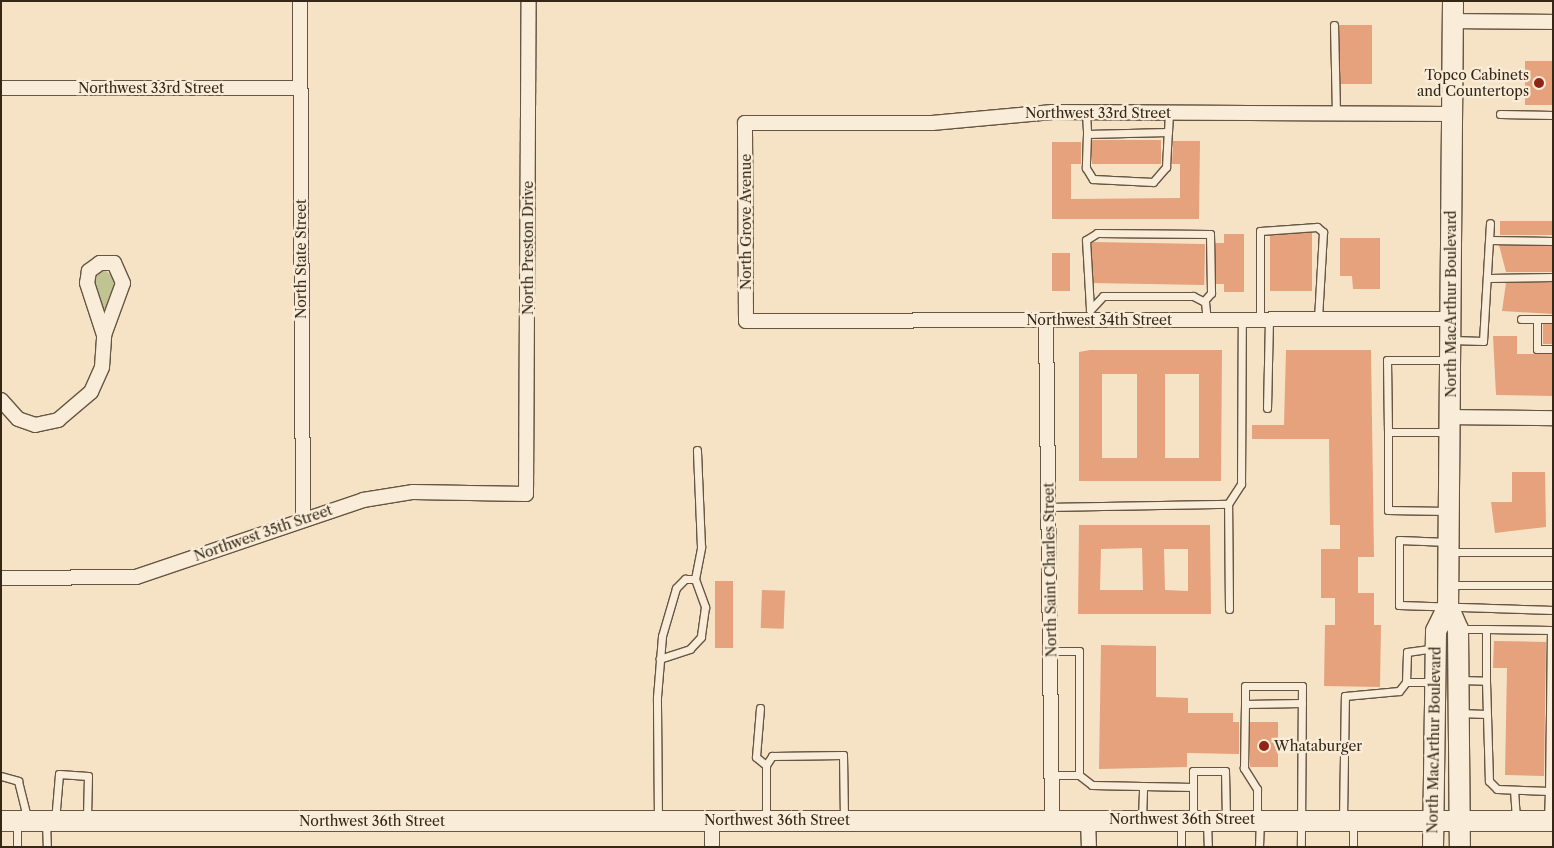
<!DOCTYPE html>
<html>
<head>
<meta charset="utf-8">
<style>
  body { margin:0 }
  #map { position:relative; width:1554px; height:848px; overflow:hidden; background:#f6e3c5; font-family:"Libre Caslon Text",serif }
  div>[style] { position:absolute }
  .green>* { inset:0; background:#c0c392 }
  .building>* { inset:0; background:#e6a17d; transform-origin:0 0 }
  .roads { filter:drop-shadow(1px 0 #665541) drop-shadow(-1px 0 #665541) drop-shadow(0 1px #665541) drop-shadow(0 -1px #665541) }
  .service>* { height:7px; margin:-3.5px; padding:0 3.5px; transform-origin:3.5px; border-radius:3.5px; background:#f9edd9 }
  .minor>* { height:14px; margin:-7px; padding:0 7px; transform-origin:7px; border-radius:7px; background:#f9edd9 }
  .secondary>* { height:20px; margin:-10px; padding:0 10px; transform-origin:10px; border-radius:10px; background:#f9edd9 }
  .dots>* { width:14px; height:14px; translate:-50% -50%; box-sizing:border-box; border:2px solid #f9edd9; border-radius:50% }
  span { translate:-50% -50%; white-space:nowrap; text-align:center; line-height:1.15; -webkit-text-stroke:4.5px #f9edd9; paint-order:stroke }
  .poi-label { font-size:14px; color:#362615 }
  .right { translate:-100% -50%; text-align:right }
  .left { translate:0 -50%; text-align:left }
  .street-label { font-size:14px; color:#362615 }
  .frame { position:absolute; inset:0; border:2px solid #362615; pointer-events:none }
</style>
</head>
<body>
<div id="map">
  <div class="green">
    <i style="clip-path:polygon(104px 269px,116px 280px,104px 315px,94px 279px)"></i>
  </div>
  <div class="building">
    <i style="left:1339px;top:25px;width:33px;height:59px"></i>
    <i style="left:1525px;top:61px;width:28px;height:44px"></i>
    <i style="left:1092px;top:140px;width:69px;height:24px"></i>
    <i style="clip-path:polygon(1173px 141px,1200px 141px,1199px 219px,1052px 219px,1052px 142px,1081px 142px,1081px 164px,1071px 164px,1071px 199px,1180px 198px,1180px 164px,1172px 164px)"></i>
    <i style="left:1500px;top:221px;width:53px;height:14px"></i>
    <i style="left:1312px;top:233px;width:58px;height:42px;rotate:90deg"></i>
    <i style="clip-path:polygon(1224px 234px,1244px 234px,1244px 292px,1224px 292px,1224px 284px,1216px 284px,1215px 243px,1224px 243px)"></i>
    <i style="clip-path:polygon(1340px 238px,1380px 238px,1380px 289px,1353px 289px,1352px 276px,1340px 276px)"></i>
    <i style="left:1092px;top:242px;width:113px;height:41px;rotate:1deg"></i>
    <i style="clip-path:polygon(1499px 245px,1553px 246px,1553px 272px,1506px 272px)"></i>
    <i style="left:1052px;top:253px;width:18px;height:38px"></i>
    <i style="clip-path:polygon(1553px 282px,1553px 314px,1502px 311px,1506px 283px)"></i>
    <i style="left:1543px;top:324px;width:10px;height:20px"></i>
    <i style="clip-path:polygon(1493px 336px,1517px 336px,1517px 354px,1553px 354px,1553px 396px,1496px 395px)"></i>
    <i style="clip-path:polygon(evenodd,1090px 350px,1222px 350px,1221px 481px,1079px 481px,1079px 352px,1090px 350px,1102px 374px,1137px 374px,1137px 458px,1102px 458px,1102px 374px,1090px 350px,1165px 374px,1199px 374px,1199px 458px,1165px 458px,1165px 374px)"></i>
    <i style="clip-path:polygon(1286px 350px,1371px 350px,1374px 557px,1358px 557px,1358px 593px,1374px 593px,1374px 625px,1381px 625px,1380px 687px,1324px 686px,1325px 625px,1335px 625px,1335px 598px,1321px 598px,1321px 549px,1340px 549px,1340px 525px,1330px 525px,1329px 439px,1252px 439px,1252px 425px,1284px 425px)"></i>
    <i style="clip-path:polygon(1512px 472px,1545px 472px,1546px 527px,1495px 533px,1491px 502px,1512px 502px)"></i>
    <i style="clip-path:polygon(evenodd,1079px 525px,1210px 525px,1211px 614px,1078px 614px,1079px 525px,1142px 548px,1143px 590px,1100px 590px,1101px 549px,1142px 548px,1079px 525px,1164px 549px,1188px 549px,1188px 591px,1165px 590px,1164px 549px)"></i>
    <i style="left:715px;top:581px;width:18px;height:67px"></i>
    <i style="left:762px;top:590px;width:23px;height:38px;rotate:2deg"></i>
    <i style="clip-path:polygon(1494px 641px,1546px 642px,1544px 776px,1505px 775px,1507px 668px,1493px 668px)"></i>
    <i style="clip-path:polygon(1101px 645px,1156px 646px,1156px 697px,1188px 698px,1188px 713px,1233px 713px,1233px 722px,1239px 722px,1239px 754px,1187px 753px,1187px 767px,1099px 769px)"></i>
    <i style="left:1250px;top:722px;width:28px;height:45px"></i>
  </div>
  <div class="roads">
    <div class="service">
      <i style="left:1334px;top:25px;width:88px;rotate:88.7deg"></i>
      <i style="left:1086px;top:112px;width:22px;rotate:87deg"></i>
      <i style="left:1087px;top:134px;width:81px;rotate:-1.4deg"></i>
      <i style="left:1168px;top:132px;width:19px;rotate:-87deg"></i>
      <i style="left:1500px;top:114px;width:53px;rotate:1.1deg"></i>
      <i style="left:1087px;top:134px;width:34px;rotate:92deg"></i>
      <i style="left:1086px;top:168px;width:13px;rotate:58deg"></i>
      <i style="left:1093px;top:179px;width:60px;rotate:2.9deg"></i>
      <i style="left:1153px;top:182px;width:20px;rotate:-49deg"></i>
      <i style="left:1166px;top:167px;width:35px;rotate:-87deg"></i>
      <i style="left:1490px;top:240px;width:63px;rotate:0.9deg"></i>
      <i style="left:1489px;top:278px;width:64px;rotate:-0.9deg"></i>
      <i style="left:1090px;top:309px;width:69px;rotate:-93.3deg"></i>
      <i style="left:1086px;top:240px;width:13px;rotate:-32deg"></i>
      <i style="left:1097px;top:233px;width:113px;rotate:0.5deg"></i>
      <i style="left:1210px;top:234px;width:59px;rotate:89deg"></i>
      <i style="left:1211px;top:293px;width:11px;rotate:131deg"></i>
      <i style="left:1090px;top:310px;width:19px;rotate:-47deg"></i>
      <i style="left:1103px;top:296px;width:90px"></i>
      <i style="left:1193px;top:296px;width:13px;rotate:27deg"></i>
      <i style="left:1205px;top:302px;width:18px;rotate:84deg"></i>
      <i style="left:1521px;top:319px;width:32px"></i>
      <i style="left:1537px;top:319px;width:30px;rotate:90deg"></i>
      <i style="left:1537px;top:349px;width:16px"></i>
      <i style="left:1260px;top:320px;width:89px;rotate:-90deg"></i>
      <i style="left:1260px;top:231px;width:57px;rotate:-4deg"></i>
      <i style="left:1317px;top:227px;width:8px;rotate:40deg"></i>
      <i style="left:1323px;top:232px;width:88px;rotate:93.3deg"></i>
      <i style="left:1452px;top:340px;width:31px;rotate:2deg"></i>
      <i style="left:1483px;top:341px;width:118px;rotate:-86.6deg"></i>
      <i style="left:1267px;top:408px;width:88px;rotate:-88.7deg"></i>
      <i style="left:1388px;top:432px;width:72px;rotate:-90.8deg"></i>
      <i style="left:1387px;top:360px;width:60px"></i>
      <i style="left:1447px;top:432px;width:59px;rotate:180deg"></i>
      <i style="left:1388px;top:432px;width:78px;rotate:90deg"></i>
      <i style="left:1388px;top:510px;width:60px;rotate:1deg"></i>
      <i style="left:1049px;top:507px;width:179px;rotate:-1deg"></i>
      <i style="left:1448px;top:542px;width:49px;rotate:-177.7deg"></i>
      <i style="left:1399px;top:540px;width:65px;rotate:90deg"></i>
      <i style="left:1399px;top:605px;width:154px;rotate:1.9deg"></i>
      <i style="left:1451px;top:552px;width:102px"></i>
      <i style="left:695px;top:579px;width:33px;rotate:-79deg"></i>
      <i style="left:701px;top:547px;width:97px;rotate:-92.4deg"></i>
      <i style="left:1449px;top:585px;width:104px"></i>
      <i style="left:1229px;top:609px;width:105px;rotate:-90.5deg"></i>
      <i style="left:1228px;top:504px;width:24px;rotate:-57deg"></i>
      <i style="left:1241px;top:484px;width:164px;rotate:-89.7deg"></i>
      <i style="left:1459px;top:629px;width:27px"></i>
      <i style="left:1052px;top:651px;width:27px"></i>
      <i style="left:1079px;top:651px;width:124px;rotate:90deg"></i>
      <i style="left:1079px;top:775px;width:16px;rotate:38deg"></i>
      <i style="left:1092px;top:785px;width:101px;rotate:1.1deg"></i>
      <i style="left:1461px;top:680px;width:25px;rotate:2deg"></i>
      <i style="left:1486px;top:681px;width:100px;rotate:88.3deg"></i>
      <i style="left:1489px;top:781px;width:11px;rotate:45deg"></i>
      <i style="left:1497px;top:789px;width:52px;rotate:2.2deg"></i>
      <i style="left:1549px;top:791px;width:29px;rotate:92deg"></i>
      <i style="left:1486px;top:681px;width:52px;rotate:-90deg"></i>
      <i style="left:1486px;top:629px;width:65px;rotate:0.9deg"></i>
      <i style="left:1551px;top:630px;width:161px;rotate:90.7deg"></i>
      <i style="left:1434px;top:682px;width:28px;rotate:180deg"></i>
      <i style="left:1406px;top:682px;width:30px;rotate:-88deg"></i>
      <i style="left:1407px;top:652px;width:28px;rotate:-8deg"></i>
      <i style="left:1245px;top:704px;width:18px;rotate:-90deg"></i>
      <i style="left:1245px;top:686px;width:57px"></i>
      <i style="left:1302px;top:686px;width:161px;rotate:90.4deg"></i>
      <i style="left:760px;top:708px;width:49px;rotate:94.7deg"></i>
      <i style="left:756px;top:757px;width:13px;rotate:39deg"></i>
      <i style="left:1459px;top:713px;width:27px;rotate:2deg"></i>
      <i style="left:1052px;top:775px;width:27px"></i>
      <i style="left:1px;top:776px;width:18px;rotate:16deg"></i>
      <i style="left:18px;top:781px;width:38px;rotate:76deg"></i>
      <i style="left:1514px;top:790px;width:30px;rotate:86deg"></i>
      <i style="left:1142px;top:819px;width:33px;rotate:-88deg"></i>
      <i style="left:1193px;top:819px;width:48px;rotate:-90deg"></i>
      <i style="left:1193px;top:771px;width:32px"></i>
      <i style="left:1225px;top:771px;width:48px;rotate:88.8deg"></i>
      <i style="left:1257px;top:819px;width:30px;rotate:-90deg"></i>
      <i style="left:1257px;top:789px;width:25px;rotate:-122deg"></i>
      <i style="left:1244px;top:768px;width:64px;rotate:-89.1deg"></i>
      <i style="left:1245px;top:704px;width:57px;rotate:-1deg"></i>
      <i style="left:1343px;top:819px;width:123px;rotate:-89.1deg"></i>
      <i style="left:1345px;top:696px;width:54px;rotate:-5.3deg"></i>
      <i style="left:1399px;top:691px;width:11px;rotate:-52deg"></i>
      <i style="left:658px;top:820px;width:123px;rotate:-90.5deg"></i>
      <i style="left:657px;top:697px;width:61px;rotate:-85.3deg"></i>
      <i style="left:662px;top:636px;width:50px;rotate:-73.7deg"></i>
      <i style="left:676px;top:588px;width:13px;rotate:-45deg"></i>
      <i style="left:685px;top:579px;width:10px"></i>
      <i style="left:695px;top:579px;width:30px;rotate:70deg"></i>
      <i style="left:705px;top:607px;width:30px;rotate:98deg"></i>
      <i style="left:701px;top:637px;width:16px;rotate:133deg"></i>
      <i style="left:690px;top:649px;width:32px;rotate:162deg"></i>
      <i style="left:766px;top:820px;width:55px;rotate:-90deg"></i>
      <i style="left:766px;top:765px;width:11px;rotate:-56deg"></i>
      <i style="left:772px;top:756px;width:71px;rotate:-0.8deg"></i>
      <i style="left:843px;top:755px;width:65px;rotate:89.1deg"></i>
      <i style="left:55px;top:821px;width:47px;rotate:-85.1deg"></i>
      <i style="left:59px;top:774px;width:29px;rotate:4deg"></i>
      <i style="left:88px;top:776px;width:42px;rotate:91.4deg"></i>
      <i style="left:17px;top:822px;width:25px;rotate:90deg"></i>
      <i style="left:46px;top:822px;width:25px;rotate:88deg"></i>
      <i style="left:1181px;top:822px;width:25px;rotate:90deg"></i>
      <i style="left:1207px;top:822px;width:25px;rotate:88deg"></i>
      <i style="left:1353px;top:822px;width:25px;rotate:90deg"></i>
      <i style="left:1259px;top:847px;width:25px;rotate:-88deg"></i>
    </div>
    <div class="minor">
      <i style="left:300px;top:1px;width:517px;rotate:89.67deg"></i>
      <i style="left:1453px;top:21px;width:100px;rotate:0.6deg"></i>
      <i style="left:1px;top:88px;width:299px"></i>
      <i style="left:1451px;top:319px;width:705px;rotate:179.84deg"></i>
      <i style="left:746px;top:321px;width:198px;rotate:-90.3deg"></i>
      <i style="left:745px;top:123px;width:187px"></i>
      <i style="left:932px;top:123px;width:121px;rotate:-5.2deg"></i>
      <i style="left:1052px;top:112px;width:400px;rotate:0.3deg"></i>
      <i style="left:1046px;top:320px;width:500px;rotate:89.31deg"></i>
      <i style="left:1px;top:400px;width:25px;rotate:48deg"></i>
      <i style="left:18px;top:419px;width:18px;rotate:19deg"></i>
      <i style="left:35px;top:425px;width:24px;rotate:-12deg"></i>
      <i style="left:58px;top:420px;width:43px;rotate:-40.3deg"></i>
      <i style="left:91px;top:392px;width:27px;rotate:-66deg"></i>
      <i style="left:102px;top:367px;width:32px;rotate:-86deg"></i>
      <i style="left:104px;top:335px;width:55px;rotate:-69.9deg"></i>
      <i style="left:123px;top:283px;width:22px;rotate:-114deg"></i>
      <i style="left:114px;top:263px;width:14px;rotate:180deg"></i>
      <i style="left:100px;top:263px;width:14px;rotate:144deg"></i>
      <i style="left:89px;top:271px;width:12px;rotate:99deg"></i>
      <i style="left:87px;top:283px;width:55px;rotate:71.9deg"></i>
      <i style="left:1450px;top:417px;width:103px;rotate:0.6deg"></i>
      <i style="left:1px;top:578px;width:135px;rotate:-0.4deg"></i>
      <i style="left:136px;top:577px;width:240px;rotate:-18.7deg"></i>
      <i style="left:363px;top:500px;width:51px;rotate:-9.1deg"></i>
      <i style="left:413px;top:492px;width:113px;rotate:1deg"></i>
      <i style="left:526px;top:494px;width:493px;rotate:-89.7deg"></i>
      <i style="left:712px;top:820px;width:27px;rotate:90deg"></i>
      <i style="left:1088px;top:820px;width:27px;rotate:88deg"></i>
    </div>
    <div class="secondary">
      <i style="left:1453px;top:1px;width:605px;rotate:90.47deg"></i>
      <i style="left:1448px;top:606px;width:25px;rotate:67deg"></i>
      <i style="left:1458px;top:629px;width:218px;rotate:89.5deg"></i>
      <i style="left:1px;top:821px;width:1552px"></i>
      <i style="left:1433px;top:847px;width:216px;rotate:-89.2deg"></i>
      <i style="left:1436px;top:631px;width:28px;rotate:-64deg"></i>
    </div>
  </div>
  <div class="dots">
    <i style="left:1539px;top:83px;background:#8f2418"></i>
    <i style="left:1264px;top:746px;background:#8f2418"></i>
  </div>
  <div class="poi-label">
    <span class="right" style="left:1529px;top:83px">Topco Cabinets<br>and Countertops</span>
    <span class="left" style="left:1274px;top:746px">Whataburger</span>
  </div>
  <div class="street-label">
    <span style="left:151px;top:88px">Northwest 33rd Street</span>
    <span style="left:1098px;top:113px">Northwest 33rd Street</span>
    <span style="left:746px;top:222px;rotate:-90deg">North Grove Avenue</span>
    <span style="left:528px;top:248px;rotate:-90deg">North Preston Drive</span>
    <span style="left:301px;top:259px;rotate:-90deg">North State Street</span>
    <span style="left:1451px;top:304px;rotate:-90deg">North MacArthur Boulevard</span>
    <span style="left:1099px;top:320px">Northwest 34th Street</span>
    <span style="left:263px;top:533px;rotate:-19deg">Northwest 35th Street</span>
    <span style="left:1050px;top:570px;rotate:-91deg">North Saint Charles Street</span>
    <span style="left:1434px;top:740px;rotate:-89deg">North MacArthur Boulevard</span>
    <span style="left:1182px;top:819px">Northwest 36th Street</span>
    <span style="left:777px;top:820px">Northwest 36th Street</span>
    <span style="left:372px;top:821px">Northwest 36th Street</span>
  </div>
  <div class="frame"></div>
</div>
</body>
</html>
